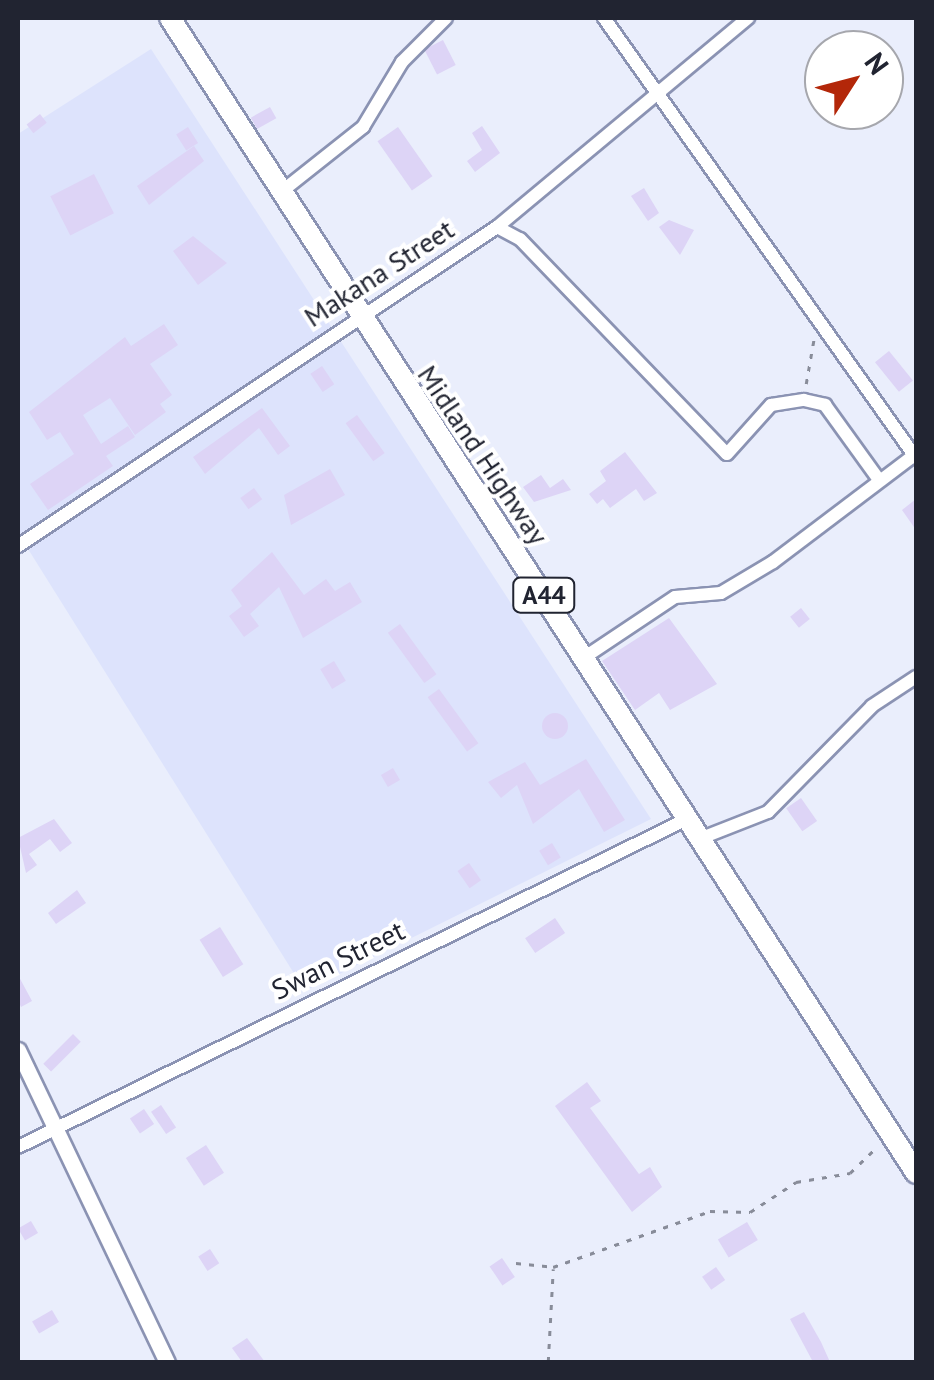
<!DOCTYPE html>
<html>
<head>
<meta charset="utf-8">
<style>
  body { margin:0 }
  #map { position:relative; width:934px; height:1380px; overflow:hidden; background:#eaeefc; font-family:"PT Sans",sans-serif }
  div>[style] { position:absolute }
  .built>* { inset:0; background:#dde3fc }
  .building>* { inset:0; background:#ddd4f6; transform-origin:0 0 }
  .round { border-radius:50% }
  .path>* { height:2.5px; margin-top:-1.25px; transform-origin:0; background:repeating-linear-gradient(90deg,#888c99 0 5px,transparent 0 13px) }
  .roads { filter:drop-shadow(2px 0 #8b93b3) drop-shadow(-2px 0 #8b93b3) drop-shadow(0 2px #8b93b3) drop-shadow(0 -2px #8b93b3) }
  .minor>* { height:12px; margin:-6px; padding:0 6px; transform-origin:6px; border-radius:6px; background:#fff }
  .tertiary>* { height:15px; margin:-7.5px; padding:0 7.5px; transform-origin:7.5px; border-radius:7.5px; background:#fff }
  .primary>* { height:20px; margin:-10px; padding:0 10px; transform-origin:10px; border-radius:10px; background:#fff }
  span { translate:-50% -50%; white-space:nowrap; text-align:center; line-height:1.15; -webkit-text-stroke:8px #fff; paint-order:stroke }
  .shield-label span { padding:2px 8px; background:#fff; border:2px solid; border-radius:8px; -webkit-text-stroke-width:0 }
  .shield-label { font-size:25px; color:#212431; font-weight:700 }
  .street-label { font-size:28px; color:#212431 }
  .frame { position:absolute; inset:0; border:20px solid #212431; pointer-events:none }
  .north { position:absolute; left:804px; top:30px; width:100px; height:100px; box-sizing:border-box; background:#fff; border:2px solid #a6a7ad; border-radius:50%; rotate:54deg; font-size:28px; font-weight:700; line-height:40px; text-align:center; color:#212431 }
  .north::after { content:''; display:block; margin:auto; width:35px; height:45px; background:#b32709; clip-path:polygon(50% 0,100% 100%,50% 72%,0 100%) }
</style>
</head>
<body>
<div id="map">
  <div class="built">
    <i style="clip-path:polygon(151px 49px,651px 819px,305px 991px,18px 533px,18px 134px)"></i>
  </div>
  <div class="building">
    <i style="left:443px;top:40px;width:28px;height:21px;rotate:63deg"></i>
    <i style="left:270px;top:107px;width:13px;height:22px;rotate:61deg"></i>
    <i style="left:40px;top:114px;width:11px;height:17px;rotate:52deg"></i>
    <i style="clip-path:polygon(482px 126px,500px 153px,475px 172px,467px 161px,482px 150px,472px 133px)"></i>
    <i style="left:188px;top:127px;width:19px;height:14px;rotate:58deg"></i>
    <i style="left:398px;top:127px;width:60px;height:25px;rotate:55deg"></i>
    <i style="clip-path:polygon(194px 146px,204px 161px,149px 205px,137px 186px)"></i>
    <i style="left:94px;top:174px;width:44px;height:49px;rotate:63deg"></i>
    <i style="clip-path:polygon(644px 188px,659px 213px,648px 221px,631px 196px)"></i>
    <i style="clip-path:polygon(669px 220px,694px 230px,680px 255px,659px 227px)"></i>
    <i style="clip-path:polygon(193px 236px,227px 263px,198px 285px,173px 251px)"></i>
    <i style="clip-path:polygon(164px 324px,178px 345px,150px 364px,172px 395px,160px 404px,166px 412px,135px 435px,110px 398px,83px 415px,101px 444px,128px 426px,135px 437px,106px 456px,113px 466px,48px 510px,30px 484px,74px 454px,60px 432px,47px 440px,29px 412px,125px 337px,131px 346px)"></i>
    <i style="left:889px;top:351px;width:38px;height:18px;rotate:51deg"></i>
    <i style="left:322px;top:366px;width:22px;height:14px;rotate:56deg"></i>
    <i style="clip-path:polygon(262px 408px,290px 446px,278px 455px,259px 428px,205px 474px,193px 457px)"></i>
    <i style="left:357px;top:415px;width:47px;height:14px;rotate:54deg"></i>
    <i style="clip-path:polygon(625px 452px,657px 493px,644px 501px,636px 489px,610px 508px,603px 499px,597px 504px,589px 494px,606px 481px,600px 471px)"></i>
    <i style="clip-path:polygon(330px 469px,345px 495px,291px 525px,284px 495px)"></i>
    <i style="clip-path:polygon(541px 475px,550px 488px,563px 479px,571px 490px,534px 502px,523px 487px)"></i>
    <i style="left:254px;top:488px;width:14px;height:17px;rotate:54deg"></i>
    <i style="clip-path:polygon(916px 499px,916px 530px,902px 510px)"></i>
    <i style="clip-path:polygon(272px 552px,304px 595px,326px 579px,335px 591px,350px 582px,362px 602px,303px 638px,279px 587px,250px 614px,259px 626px,244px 637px,229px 616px,242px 606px,231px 590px)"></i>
    <i style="left:801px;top:608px;width:14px;height:14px;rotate:51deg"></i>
    <i style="clip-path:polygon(669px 618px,717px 684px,670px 710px,659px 693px,635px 710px,602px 661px)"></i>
    <i style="left:400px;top:624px;width:62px;height:15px;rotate:54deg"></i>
    <i style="left:334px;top:661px;width:23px;height:16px;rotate:59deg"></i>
    <i style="left:439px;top:689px;width:67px;height:14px;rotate:54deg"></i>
    <i class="round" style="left:542px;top:713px;width:26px;height:26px"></i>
    <i style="clip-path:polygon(586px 759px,625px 820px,604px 832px,579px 789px,533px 824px,517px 785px,501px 798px,488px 782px,525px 762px,540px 785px)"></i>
    <i style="left:393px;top:768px;width:14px;height:14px;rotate:60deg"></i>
    <i style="left:801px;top:798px;width:28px;height:18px;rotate:55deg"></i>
    <i style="clip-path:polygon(54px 819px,72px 843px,60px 852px,50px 839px,29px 854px,37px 865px,26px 873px,18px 838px)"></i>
    <i style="left:552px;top:843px;width:17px;height:15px;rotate:59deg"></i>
    <i style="left:469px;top:863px;width:21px;height:14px;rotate:55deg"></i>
    <i style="clip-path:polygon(77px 890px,86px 903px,56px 924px,48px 913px)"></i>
    <i style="left:555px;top:918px;width:18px;height:36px;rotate:56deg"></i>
    <i style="left:220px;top:927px;width:44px;height:24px;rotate:58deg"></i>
    <i style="clip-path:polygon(18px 975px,32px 1001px,21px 1007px,18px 1000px)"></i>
    <i style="left:73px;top:1034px;width:11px;height:42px;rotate:45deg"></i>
    <i style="clip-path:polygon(587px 1082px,601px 1101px,590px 1108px,639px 1174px,650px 1167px,662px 1187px,632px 1212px,555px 1106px)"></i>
    <i style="left:161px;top:1105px;width:27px;height:12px;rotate:56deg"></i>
    <i style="left:144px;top:1109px;width:18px;height:17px;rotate:56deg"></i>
    <i style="left:206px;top:1145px;width:33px;height:24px;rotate:57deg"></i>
    <i style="left:31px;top:1221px;width:14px;height:15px;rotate:60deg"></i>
    <i style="left:747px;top:1222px;width:21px;height:34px;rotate:59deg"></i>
    <i style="left:210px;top:1249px;width:17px;height:14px;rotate:57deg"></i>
    <i style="left:502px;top:1258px;width:23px;height:15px;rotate:56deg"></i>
    <i style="left:716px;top:1267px;width:16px;height:17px;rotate:55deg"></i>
    <i style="left:52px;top:1310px;width:14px;height:23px;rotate:60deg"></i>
    <i style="clip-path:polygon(804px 1312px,821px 1342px,830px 1362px,813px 1362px,790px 1319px)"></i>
    <i style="clip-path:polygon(247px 1338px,265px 1362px,242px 1362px,232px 1348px)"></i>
  </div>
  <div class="path">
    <i style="left:806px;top:384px;width:47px;rotate:-80.1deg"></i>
    <i style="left:516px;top:1263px;width:37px;rotate:6deg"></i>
    <i style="left:553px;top:1267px;width:167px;rotate:-19.6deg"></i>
    <i style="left:710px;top:1211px;width:40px;rotate:1.4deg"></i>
    <i style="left:750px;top:1212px;width:55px;rotate:-33.1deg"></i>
    <i style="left:796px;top:1182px;width:55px;rotate:-9.5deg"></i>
    <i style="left:850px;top:1173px;width:36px;rotate:-44deg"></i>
    <i style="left:548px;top:1362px;width:93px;rotate:-86.9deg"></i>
  </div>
  <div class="roads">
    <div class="minor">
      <i style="left:604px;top:18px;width:539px;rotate:54.66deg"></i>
      <i style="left:281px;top:192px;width:105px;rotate:-38.4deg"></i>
      <i style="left:363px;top:127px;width:76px;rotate:-59deg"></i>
      <i style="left:402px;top:62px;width:62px;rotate:-45deg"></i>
      <i style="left:497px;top:227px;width:26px;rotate:28deg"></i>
      <i style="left:520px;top:239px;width:298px;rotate:46.1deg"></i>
      <i style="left:727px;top:454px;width:66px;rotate:-48.1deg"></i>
      <i style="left:771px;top:405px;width:33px;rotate:-9deg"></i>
      <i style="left:804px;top:400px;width:22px;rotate:13deg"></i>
      <i style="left:825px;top:405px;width:92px;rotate:54.2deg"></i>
      <i style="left:18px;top:546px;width:576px;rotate:-33.66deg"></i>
      <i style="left:497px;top:227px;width:327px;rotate:-39.8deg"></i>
      <i style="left:585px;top:657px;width:108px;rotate:-33.7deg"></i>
      <i style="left:675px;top:597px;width:46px;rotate:-5deg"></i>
      <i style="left:721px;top:593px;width:61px;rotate:-30.8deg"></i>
      <i style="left:773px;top:562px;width:179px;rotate:-37.1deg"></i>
      <i style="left:699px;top:839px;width:74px;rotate:-21.4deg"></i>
      <i style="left:768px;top:812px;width:148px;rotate:-45.5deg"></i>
      <i style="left:872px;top:706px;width:53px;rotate:-33.4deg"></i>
      <i style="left:18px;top:1147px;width:741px;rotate:-26.12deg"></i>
    </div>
    <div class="tertiary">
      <i style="left:18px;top:1050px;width:346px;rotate:64.5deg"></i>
    </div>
    <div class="primary">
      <i style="left:170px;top:18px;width:1375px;rotate:57.14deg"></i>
    </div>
  </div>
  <div class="shield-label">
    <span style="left:544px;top:595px">A44</span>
  </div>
  <div class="street-label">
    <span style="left:379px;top:273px;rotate:-33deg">Makana Street</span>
    <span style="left:483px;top:455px;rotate:56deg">Midland Highway</span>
    <span style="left:338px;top:960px;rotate:-26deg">Swan Street</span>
  </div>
  <div class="frame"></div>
  <div class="north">N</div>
</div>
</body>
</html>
